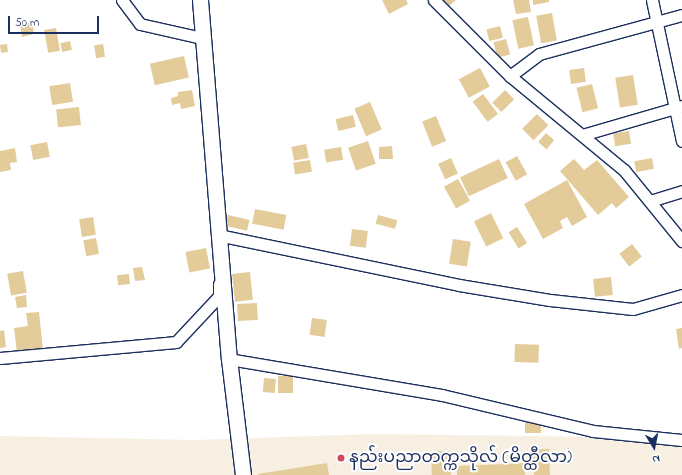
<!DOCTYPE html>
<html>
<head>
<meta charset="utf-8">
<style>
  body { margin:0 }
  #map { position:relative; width:682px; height:475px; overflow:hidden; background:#fff; font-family:"Indie Flower","Noto Sans Myanmar",sans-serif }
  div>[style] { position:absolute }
  .built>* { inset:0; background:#f7efe1 }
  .building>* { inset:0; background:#e3cb9a; transform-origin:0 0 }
  .roads { filter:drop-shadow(1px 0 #1b2f5e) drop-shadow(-1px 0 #1b2f5e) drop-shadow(0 1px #1b2f5e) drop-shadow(0 -1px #1b2f5e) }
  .street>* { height:11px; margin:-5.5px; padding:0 5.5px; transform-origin:5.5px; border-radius:5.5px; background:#fff }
  .secondary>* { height:15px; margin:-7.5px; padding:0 7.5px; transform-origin:7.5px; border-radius:7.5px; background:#fff }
  .dots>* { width:11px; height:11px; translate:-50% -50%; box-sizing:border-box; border:2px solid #fff; border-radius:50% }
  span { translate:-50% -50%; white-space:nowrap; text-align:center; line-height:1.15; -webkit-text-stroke:4px #fff; paint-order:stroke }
  .poi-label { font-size:17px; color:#1b2f5e }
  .left { translate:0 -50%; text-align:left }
  .north { position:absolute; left:634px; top:427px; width:40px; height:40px; -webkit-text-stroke:3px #fff; paint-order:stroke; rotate:170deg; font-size:11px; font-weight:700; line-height:16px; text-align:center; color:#1b2f5e }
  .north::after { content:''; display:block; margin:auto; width:14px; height:18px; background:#1b2f5e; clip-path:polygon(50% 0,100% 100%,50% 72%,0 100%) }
  .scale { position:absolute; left:8px; top:16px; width:91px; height:18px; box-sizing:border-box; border:2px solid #1b2f5e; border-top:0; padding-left:5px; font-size:12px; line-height:14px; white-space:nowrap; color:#1b2f5e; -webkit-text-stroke:3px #fff; paint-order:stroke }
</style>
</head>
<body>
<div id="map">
  <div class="built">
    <i style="clip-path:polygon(374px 434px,682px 438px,682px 475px,0 475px,0 436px,195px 440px)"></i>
  </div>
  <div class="building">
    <i style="clip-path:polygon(382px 0,406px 0,408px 4px,389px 14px)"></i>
    <i style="clip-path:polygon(442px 0,456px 0,448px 7px)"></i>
    <i style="clip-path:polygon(513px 0,529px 0,531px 12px,516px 14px)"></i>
    <i style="clip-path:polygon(533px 0,549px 0,549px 2px,533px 5px)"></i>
    <i style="left:552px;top:13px;width:28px;height:16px;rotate:80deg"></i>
    <i style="left:528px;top:17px;width:29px;height:16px;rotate:78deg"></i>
    <i style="clip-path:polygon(32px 22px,34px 34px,22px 37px,20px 25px)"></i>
    <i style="left:500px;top:26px;width:12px;height:14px;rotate:76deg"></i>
    <i style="left:56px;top:28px;width:23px;height:12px;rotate:80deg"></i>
    <i style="left:506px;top:39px;width:16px;height:13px;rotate:75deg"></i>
    <i style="left:70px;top:41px;width:9px;height:10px;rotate:77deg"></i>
    <i style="left:7px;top:44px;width:8px;height:7px;rotate:83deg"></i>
    <i style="left:103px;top:44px;width:13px;height:9px;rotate:81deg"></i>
    <i style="left:184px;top:56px;width:22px;height:35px;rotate:77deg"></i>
    <i style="left:480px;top:68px;width:21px;height:24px;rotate:62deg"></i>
    <i style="left:584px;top:68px;width:14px;height:15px;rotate:82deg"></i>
    <i style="left:633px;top:75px;width:30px;height:18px;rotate:81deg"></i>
    <i style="left:70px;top:83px;width:19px;height:21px;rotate:81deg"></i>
    <i style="left:592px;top:84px;width:25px;height:16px;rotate:76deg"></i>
    <i style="clip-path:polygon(192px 90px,195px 106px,181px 109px,180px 103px,172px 105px,171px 98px,178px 96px,178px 92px)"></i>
    <i style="left:505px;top:90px;width:13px;height:18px;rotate:45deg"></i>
    <i style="left:483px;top:94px;width:25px;height:13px;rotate:53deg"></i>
    <i style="left:370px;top:102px;width:30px;height:17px;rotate:67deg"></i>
    <i style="left:79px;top:107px;width:18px;height:23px;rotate:84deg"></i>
    <i style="left:537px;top:114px;width:16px;height:21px;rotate:45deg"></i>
    <i style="left:353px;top:115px;width:12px;height:18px;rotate:76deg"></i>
    <i style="left:436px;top:116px;width:27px;height:15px;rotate:68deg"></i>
    <i style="left:629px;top:131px;width:13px;height:16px;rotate:81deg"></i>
    <i style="left:546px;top:133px;width:11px;height:12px;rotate:41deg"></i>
    <i style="left:368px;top:141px;width:24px;height:21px;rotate:71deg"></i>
    <i style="left:47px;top:142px;width:15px;height:17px;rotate:79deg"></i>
    <i style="left:306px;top:144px;width:14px;height:15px;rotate:78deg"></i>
    <i style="clip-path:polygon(392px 146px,393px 159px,379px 159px,379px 147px)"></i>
    <i style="left:341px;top:147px;width:13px;height:17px;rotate:81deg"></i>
    <i style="clip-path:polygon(15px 148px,17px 162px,10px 163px,11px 170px,0 172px,0 151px)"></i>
    <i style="left:517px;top:156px;width:21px;height:13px;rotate:61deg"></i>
    <i style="left:451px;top:158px;width:17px;height:14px;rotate:66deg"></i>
    <i style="left:652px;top:158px;width:11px;height:18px;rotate:80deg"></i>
    <i style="left:499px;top:159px;width:21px;height:43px;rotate:65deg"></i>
    <i style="clip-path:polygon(574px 159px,584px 170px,597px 160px,629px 197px,616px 208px,612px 203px,598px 215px,560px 171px)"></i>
    <i style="left:310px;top:160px;width:12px;height:17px;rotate:81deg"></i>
    <i style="left:458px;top:179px;width:25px;height:16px;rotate:61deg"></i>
    <i style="clip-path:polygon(567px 180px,587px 217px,572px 226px,567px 217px,560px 221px,563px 228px,543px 239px,524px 204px)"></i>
    <i style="left:255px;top:209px;width:32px;height:15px;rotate:11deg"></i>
    <i style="left:491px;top:213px;width:28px;height:19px;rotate:64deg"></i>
    <i style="left:228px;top:215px;width:22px;height:11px;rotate:13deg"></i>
    <i style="left:378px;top:215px;width:20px;height:9px;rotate:15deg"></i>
    <i style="left:93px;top:217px;width:18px;height:14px;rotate:81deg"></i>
    <i style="left:517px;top:227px;width:19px;height:10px;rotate:58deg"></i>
    <i style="left:352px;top:229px;width:16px;height:17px;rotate:7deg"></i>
    <i style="left:96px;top:238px;width:16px;height:13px;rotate:79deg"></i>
    <i style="left:453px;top:239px;width:18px;height:25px;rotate:9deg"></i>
    <i style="left:632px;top:244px;width:16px;height:16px;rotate:52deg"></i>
    <i style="left:206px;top:248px;width:21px;height:21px;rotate:79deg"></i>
    <i style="clip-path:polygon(142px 267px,145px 280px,135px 281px,133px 268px)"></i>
    <i style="left:23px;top:271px;width:22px;height:16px;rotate:80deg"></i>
    <i style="left:250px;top:272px;width:28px;height:18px;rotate:84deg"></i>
    <i style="left:129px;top:274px;width:10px;height:12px;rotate:84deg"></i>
    <i style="left:611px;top:277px;width:18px;height:18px;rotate:84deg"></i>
    <i style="clip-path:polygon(26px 295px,27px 307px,17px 308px,15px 297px)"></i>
    <i style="left:257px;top:303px;width:17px;height:20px;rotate:87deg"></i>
    <i style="clip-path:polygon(39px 312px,43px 350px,17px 353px,14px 328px,28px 326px,26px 313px)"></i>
    <i style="left:312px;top:318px;width:15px;height:17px;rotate:8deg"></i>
    <i style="clip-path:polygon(682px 328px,682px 348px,679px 349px,676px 329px)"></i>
    <i style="clip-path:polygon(4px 330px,6px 347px,0 348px,0 331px)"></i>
    <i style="left:515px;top:344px;width:24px;height:18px;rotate:2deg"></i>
    <i style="left:278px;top:376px;width:15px;height:17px"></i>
    <i style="left:264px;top:378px;width:12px;height:14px;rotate:5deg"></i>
    <i style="left:525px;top:422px;width:16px;height:11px"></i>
    <i style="left:549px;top:449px;width:26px;height:16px;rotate:88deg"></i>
    <i style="left:450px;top:451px;width:24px;height:19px;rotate:88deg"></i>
    <i style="clip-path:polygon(327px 463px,329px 475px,258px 475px,258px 474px)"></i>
    <i style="clip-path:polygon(524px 463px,525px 475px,457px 475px,457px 466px)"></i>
  </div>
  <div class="roads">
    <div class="street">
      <i style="left:122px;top:0;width:30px;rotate:53deg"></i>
      <i style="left:140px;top:24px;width:64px;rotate:12.7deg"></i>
      <i style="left:434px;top:0;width:107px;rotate:45deg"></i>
      <i style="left:510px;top:76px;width:148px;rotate:39.5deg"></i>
      <i style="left:624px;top:170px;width:92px;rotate:50.8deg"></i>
      <i style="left:652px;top:0;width:144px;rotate:78deg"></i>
      <i style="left:510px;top:76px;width:36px;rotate:-37deg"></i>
      <i style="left:539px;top:54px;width:148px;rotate:-15.3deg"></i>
      <i style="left:582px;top:135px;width:104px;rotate:-16.2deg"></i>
      <i style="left:650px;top:201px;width:34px;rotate:-17deg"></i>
      <i style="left:218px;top:241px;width:6px;rotate:-90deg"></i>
      <i style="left:218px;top:235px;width:246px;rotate:11.7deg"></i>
      <i style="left:459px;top:285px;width:92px;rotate:9.4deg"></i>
      <i style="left:550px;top:300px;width:83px;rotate:6.2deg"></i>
      <i style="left:633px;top:309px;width:51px;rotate:-15.9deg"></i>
      <i style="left:0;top:358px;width:177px;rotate:-5.2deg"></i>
      <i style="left:176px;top:342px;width:63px;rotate:-46.9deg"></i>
      <i style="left:219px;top:296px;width:12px;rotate:-90deg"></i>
      <i style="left:229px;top:359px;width:216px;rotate:9.6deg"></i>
      <i style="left:442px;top:395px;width:155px;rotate:13.4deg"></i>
      <i style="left:593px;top:431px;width:89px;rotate:5.8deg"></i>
    </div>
    <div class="secondary">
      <i style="left:200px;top:0;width:360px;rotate:85.4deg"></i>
      <i style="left:229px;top:359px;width:117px;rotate:83.1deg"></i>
    </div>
  </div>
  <div class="dots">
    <i style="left:341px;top:458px;background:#d1495b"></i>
  </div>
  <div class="poi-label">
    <span class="left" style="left:349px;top:458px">နည်းပညာတက္ကသိုလ် (မိတ္ထီလာ)</span>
  </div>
  <div class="north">N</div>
  <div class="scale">50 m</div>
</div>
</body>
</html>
